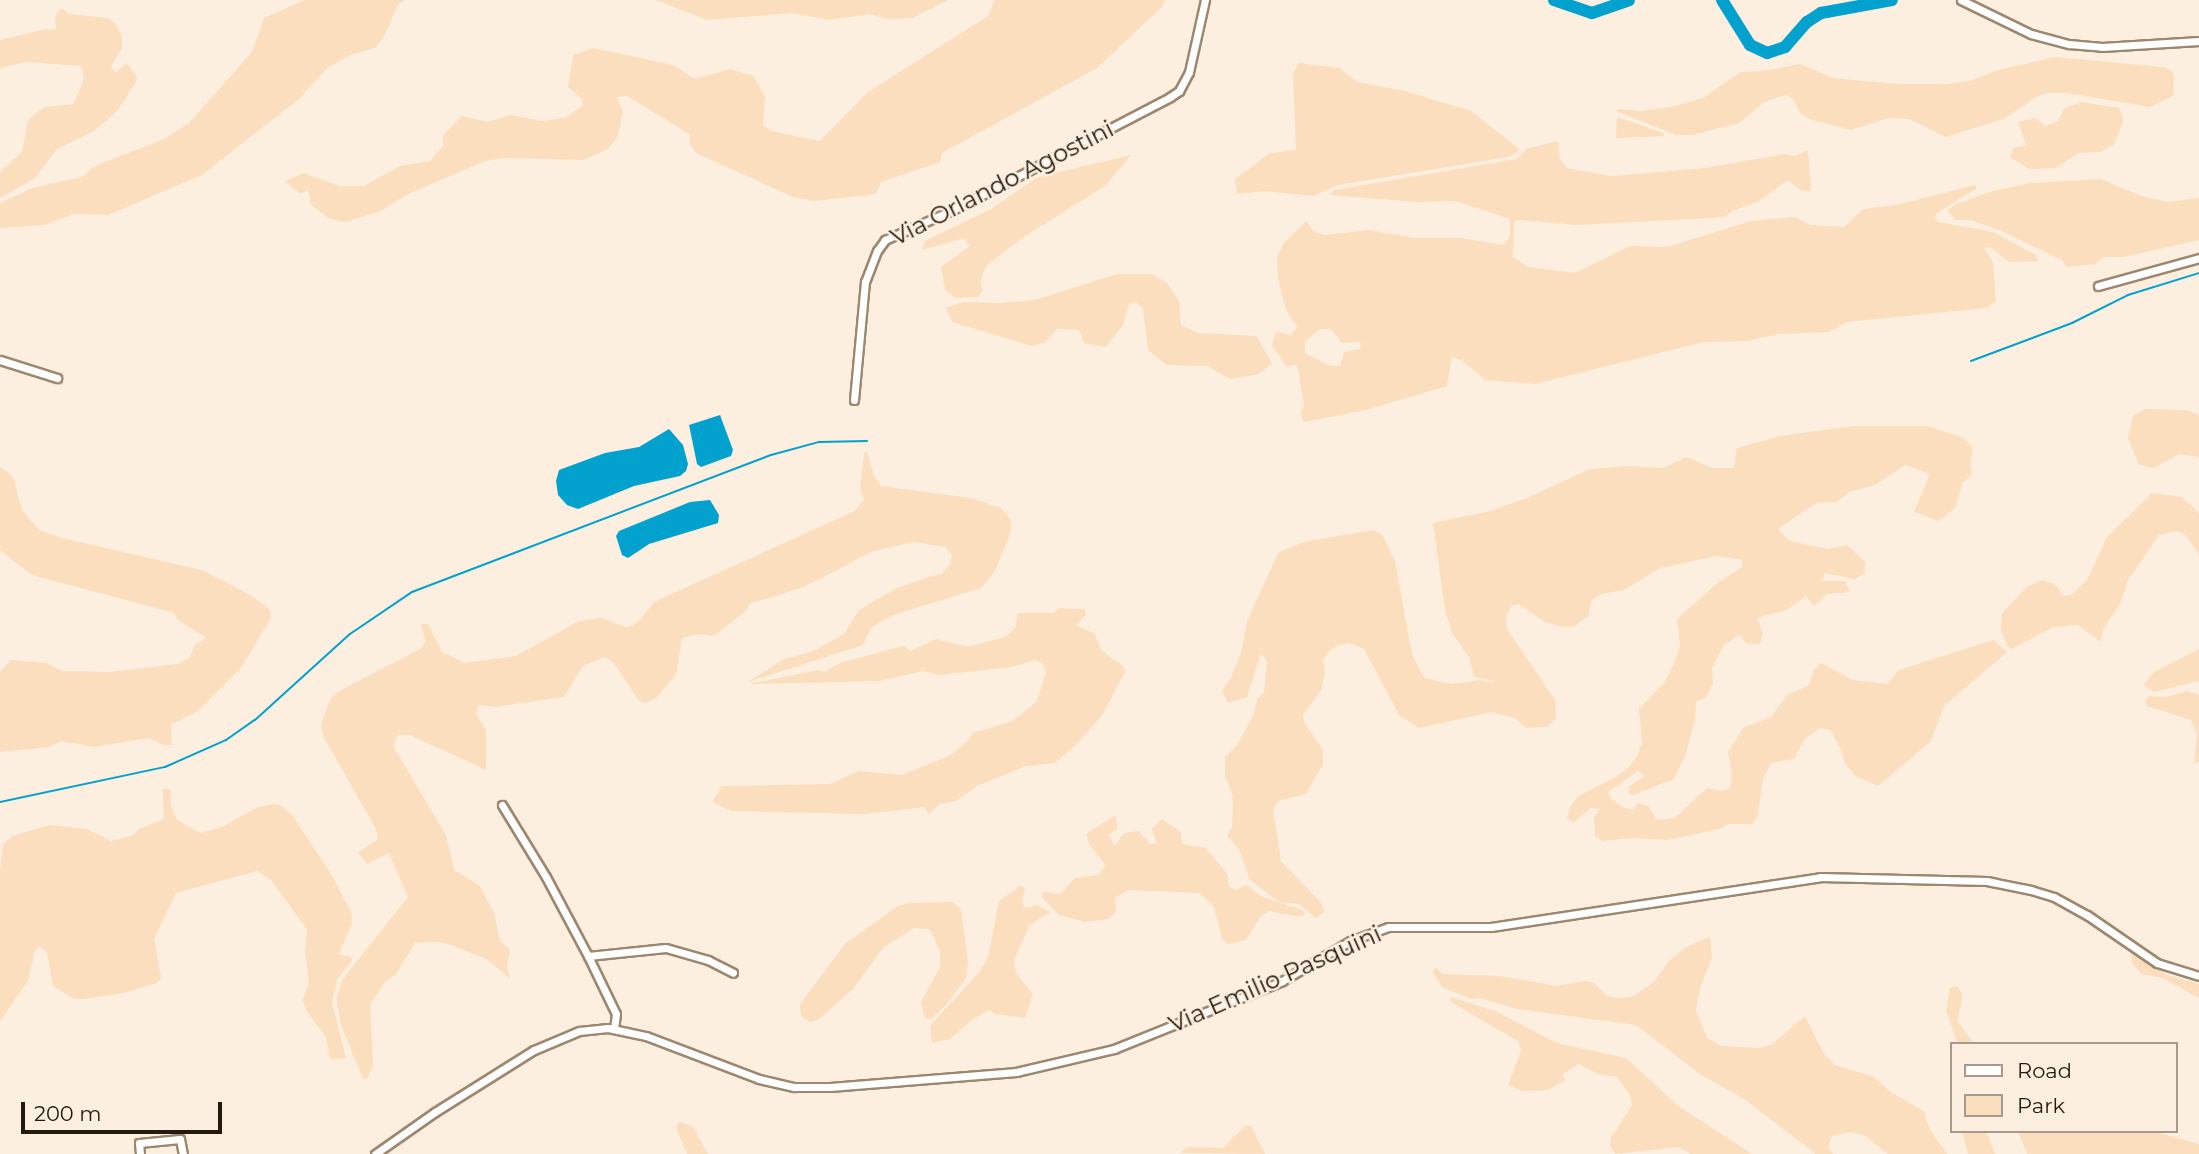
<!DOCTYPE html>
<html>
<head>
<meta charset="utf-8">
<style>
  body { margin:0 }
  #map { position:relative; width:2199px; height:1154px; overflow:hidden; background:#fcefdf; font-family:Montserrat,sans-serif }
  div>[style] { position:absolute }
  .green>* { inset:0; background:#fadebe }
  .water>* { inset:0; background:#03a1ce }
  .stream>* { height:2px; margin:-1px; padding:0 1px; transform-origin:1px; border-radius:1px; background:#03a1ce }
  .river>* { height:12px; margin:-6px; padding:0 6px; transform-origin:6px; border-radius:6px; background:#03a1ce }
  .roads { filter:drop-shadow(2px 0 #9d886f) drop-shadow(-2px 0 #9d886f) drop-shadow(0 2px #9d886f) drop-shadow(0 -2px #9d886f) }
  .minor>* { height:7px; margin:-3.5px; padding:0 3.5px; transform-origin:3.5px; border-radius:3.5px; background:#fff }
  span { translate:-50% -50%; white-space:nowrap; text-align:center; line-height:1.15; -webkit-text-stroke:5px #fcefdf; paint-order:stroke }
  .street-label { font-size:24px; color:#231b11 }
  .legend { position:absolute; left:1950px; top:1042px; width:228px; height:91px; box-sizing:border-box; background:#fcefdf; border:2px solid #a59a8d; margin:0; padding:9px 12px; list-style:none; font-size:21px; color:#231b11 }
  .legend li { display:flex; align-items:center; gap:14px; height:35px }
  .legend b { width:35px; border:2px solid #a59a8d }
  .scale { position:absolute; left:21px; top:1102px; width:201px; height:32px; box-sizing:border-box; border:4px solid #231b11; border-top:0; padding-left:9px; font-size:21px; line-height:24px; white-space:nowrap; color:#231b11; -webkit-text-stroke:5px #fcefdf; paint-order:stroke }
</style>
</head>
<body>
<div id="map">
  <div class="green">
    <i style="clip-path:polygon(305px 0,405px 0,398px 4px,384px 37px,375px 48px,350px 55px,326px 69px,300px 98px,202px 175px,108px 215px,74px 214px,44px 225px,0 228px,0 203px,32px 188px,82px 177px,95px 166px,164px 139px,189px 123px,252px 52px,264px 18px)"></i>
    <i style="clip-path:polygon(656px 0,948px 0,912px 18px,887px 19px,869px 14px,829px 20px,793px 13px,707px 20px)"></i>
    <i style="clip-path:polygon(995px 0,1165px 0,1163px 6px,1097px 68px,942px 153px,940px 162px,881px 182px,876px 194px,815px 201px,793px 197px,696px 153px,690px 144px,689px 134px,627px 96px,616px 97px,623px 111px,618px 136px,608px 149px,584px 160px,505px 158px,485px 161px,406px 195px,381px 211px,345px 222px,330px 219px,311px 205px,308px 190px,300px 194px,285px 181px,304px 173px,339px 186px,363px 186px,401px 166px,430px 161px,443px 146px,443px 135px,462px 116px,488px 122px,510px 115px,542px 121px,565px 118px,582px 106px,582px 99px,568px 87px,573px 55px,593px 48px,673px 65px,695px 79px,731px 69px,753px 76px,765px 96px,763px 125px,771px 131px,820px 141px,868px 92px,988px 16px)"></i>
    <i style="clip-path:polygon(63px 9px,69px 14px,108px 18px,115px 23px,122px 36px,122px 48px,110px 67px,116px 72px,127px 63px,137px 77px,135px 84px,117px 111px,94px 131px,57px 149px,35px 178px,0 198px,0 172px,22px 152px,27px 124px,32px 116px,45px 107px,74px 104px,84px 78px,81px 66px,26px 62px,0 68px,0 40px,46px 29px,53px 30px,56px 28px,55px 17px,59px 10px)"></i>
    <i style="clip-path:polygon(2055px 57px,2163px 67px,2172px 71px,2174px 76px,2173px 96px,2150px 107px,2067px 93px,2048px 93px,2036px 97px,2004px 119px,1946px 137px,1909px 119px,1888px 118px,1851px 130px,1809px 119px,1800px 113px,1793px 99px,1786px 95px,1764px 102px,1739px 123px,1692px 135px,1676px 135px,1616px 111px,1617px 109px,1641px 111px,1671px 107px,1703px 98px,1741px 72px,1764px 71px,1800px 64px,1833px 78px,1897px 84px,1948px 84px,1970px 81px,1998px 70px)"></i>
    <i style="clip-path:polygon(1299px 63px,1339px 68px,1357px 82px,1405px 91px,1471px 111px,1518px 148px,1517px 153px,1508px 157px,1338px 185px,1313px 196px,1266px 191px,1237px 194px,1235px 179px,1270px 153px,1296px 150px,1293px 74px)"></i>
    <i style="clip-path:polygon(2082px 102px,2119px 108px,2124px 120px,2114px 144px,2101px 152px,2078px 153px,2056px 168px,2029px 169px,2010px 157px,2013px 148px,2026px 145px,2018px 122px,2035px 118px,2046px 126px,2058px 121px,2065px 108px)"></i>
    <i style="clip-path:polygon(1617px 117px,1663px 133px,1664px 136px,1616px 138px)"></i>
    <i style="clip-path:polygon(evenodd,1558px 141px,1560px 160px,1567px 168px,1612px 176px,1705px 168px,1785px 154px,1794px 156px,1808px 150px,1811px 191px,1800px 190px,1788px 180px,1757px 202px,1732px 211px,1724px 217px,1712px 218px,1577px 225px,1520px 220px,1514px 222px,1513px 257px,1528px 267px,1575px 273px,1630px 246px,1667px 247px,1751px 221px,1795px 217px,1811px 225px,1844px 227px,1863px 209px,1897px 205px,1975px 185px,1977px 188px,1937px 213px,1935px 217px,1938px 222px,1993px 232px,2036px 255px,2038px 261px,2009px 262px,1990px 247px,1984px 248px,1993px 262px,1996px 301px,1986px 308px,1847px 322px,1829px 332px,1778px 334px,1748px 341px,1704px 342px,1535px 384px,1485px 380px,1463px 361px,1452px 357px,1447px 386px,1366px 410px,1304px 422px,1300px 414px,1304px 406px,1297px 364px,1287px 367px,1272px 345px,1276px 332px,1291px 335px,1297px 327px,1286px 310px,1278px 278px,1277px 257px,1283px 244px,1306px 221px,1314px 232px,1325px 235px,1368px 230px,1415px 238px,1461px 238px,1503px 245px,1510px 237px,1510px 219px,1456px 201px,1418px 202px,1330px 195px,1334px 190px,1517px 159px,1526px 149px,1558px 141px,1320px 329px,1331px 329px,1342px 343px,1361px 342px,1360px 349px,1344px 352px,1340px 366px,1328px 365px,1305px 353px,1305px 341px,1320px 329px)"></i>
    <i style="clip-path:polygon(1131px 155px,1105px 186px,1022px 238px,986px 266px,980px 282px,983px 291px,978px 297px,956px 298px,945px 290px,941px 267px,970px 246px,964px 238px,922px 250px,925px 241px,991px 209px,1038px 177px)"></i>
    <i style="clip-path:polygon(2101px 179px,2144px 197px,2169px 202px,2199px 198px,2199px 240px,2124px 257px,2104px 257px,2095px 264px,2067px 267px,2062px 260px,2006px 233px,1971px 220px,1956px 220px,1947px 211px,1956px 204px,1993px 191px,2030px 183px)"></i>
    <i style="clip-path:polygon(1117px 274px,1152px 274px,1167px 283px,1179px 301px,1181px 325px,1198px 333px,1256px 336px,1272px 363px,1259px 374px,1230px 379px,1207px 366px,1167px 365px,1148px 350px,1143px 309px,1136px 302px,1129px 304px,1123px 325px,1106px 347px,1084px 343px,1079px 330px,1057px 329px,1045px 342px,1032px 346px,952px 322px,946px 308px,963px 302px,1000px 303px,1035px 300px)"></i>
    <i style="clip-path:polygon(2145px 409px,2186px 410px,2199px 415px,2199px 457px,2180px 454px,2153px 468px,2139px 465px,2128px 438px,2133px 416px)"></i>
    <i style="clip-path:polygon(1854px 426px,1927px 426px,1964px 438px,1973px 448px,1970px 465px,1972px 475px,1962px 483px,1956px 507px,1939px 521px,1914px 512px,1930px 474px,1905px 465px,1875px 485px,1849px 492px,1837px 502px,1816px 503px,1778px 529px,1790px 541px,1828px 549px,1847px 545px,1865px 562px,1865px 573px,1855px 579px,1825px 573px,1821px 581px,1845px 581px,1850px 592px,1827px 594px,1814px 606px,1806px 596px,1787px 610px,1757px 618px,1763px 634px,1760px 644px,1746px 643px,1739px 635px,1724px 645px,1712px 668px,1713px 684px,1705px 698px,1696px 702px,1695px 720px,1686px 754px,1674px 779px,1633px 795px,1628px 794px,1630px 786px,1645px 776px,1638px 771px,1608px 792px,1611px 799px,1623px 807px,1633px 810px,1638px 803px,1648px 806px,1657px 820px,1675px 818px,1707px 788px,1722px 791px,1730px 788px,1732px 776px,1728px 752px,1743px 728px,1771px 717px,1787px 695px,1809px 685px,1814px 670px,1821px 663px,1853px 680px,1887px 684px,1899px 670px,1993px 640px,2007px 652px,1944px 706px,1931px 741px,1878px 786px,1856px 776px,1845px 764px,1842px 751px,1830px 730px,1819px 728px,1804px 740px,1794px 759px,1771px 763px,1763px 779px,1758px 815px,1752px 824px,1727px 824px,1723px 828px,1668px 840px,1632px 838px,1602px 841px,1595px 836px,1594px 817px,1600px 809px,1591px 808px,1573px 823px,1567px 818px,1571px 805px,1580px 795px,1616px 777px,1630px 766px,1637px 756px,1642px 744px,1639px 709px,1665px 682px,1674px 663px,1680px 647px,1677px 619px,1715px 585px,1742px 567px,1742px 560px,1718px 556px,1660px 568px,1624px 590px,1601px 594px,1592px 600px,1588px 616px,1575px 626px,1562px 627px,1545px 622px,1519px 604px,1511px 606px,1506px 616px,1507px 629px,1555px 700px,1556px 718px,1546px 727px,1527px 728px,1515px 718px,1492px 712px,1419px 728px,1399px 715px,1364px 649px,1350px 643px,1338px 645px,1328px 652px,1323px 660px,1325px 673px,1321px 690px,1303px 715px,1304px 722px,1323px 750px,1323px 764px,1306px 794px,1278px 801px,1273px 809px,1281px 861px,1322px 904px,1325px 911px,1316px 918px,1299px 904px,1279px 902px,1250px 880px,1239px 849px,1227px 836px,1232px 827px,1233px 796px,1225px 776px,1225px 757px,1237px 745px,1252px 718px,1258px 698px,1264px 693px,1267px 660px,1261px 654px,1247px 697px,1228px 703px,1222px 691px,1230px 680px,1241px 653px,1247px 621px,1278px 553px,1303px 542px,1374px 530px,1383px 536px,1395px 561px,1412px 654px,1424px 678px,1453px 684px,1481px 680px,1492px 683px,1494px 681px,1474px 677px,1469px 657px,1452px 633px,1445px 610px,1433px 523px,1490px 511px,1527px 498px,1590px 469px,1629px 466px,1664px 468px,1686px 457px,1713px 468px,1734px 468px,1737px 448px,1780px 436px)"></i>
    <i style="clip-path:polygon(864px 452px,867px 452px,874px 476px,881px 486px,971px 498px,1001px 508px,1011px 520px,1010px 534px,995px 571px,981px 588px,893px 615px,871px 628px,863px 645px,748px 682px,784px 659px,812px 652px,844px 634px,859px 610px,897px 588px,942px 573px,950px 564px,952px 556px,946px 547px,913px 542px,873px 551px,804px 587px,749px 604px,746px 611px,714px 636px,700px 634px,682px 638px,676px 675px,656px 698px,646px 703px,639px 701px,614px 663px,605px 657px,583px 666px,564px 697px,495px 707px,479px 705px,476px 714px,486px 730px,486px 770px,410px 735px,398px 735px,393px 746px,446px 835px,454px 870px,479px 885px,494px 913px,500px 941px,510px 950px,507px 966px,510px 978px,486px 959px,454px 946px,440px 942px,415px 943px,396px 974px,385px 982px,370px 1004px,373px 1065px,368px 1078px,363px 1079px,341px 1025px,336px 999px,343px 979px,408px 897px,389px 853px,367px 864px,358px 853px,378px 839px,376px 829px,323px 736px,321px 724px,331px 698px,339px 691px,422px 648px,425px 641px,421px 624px,428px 624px,442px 652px,465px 663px,516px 656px,579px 621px,601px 618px,628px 628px,640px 620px,654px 602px,855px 511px,864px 499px,860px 488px)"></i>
    <i style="clip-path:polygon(0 466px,13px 477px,22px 510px,39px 530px,62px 538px,202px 570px,249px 594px,270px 610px,271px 618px,240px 669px,198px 711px,171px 725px,172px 745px,163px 745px,149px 738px,93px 747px,61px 741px,49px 747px,0 752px,0 672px,11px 660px,46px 663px,62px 671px,109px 672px,178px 664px,189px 658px,195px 645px,206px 638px,178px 620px,174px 613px,32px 575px,0 550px)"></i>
    <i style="clip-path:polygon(2152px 493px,2182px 497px,2199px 513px,2199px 555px,2186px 535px,2176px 531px,2159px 535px,2128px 580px,2120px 604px,2103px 629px,2101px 642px,2078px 625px,2053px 627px,2012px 649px,2008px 647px,2001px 631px,2002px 613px,2027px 587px,2042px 580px,2056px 585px,2063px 596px,2071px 595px,2087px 580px,2107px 537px)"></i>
    <i style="clip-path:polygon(1060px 608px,1085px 609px,1086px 615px,1076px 625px,1094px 633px,1101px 650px,1124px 667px,1125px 672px,1103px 714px,1076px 745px,1055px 763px,1026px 766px,977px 786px,956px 801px,939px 804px,929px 814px,924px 807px,865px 814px,731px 811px,712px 802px,722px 786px,830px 784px,859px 771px,902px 775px,951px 755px,967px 742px,973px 733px,1013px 721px,1037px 701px,1046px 672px,1042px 663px,1034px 660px,1012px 667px,938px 675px,923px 671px,880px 681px,750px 684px,818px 670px,825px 672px,840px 663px,903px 646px,911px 651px,936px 639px,968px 647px,1005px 637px,1015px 628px,1018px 613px,1053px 613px)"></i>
    <i style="clip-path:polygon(2199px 649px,2199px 681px,2154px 692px,2143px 685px,2154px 672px)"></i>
    <i style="clip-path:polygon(2187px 691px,2199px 695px,2199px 762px,2194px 763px,2197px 735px,2191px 720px,2147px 706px,2145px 700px,2150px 696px,2166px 697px)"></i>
    <i style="clip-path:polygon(163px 789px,170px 789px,171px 806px,177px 820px,200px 833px,220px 828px,258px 807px,273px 804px,280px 805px,292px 815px,330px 872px,351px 912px,352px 923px,339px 954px,351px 957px,352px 960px,337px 980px,332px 1003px,346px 1058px,330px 1059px,326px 1037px,306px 1010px,303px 1000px,309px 984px,305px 952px,307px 929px,271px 880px,257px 871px,176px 893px,154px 939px,161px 978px,157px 983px,123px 993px,83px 999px,72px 998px,53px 986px,47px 952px,40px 946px,35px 950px,28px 981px,0 1021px,0 869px,3px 845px,12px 836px,49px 825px,87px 829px,111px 841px,132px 836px,139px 829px,164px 819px)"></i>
    <i style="clip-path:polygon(1116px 815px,1117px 829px,1109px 835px,1115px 846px,1124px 833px,1139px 831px,1150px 844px,1157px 843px,1152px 829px,1162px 819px,1181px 832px,1182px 844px,1206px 848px,1228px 875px,1228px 886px,1236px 890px,1247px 885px,1262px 897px,1302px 910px,1305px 914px,1300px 917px,1269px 911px,1261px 916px,1246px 940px,1228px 944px,1222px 939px,1214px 907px,1200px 893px,1128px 890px,1115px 898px,1116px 911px,1108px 919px,1085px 922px,1059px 915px,1042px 897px,1043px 892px,1060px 894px,1075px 878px,1098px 875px,1106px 865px,1090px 846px,1086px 834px)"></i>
    <i style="clip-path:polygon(1020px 886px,1025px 888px,1022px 904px,1025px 908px,1037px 905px,1050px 912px,1029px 926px,1014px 960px,1016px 973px,1033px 994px,1025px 1018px,995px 1014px,989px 1010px,973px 1019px,950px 1039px,932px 1043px,930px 1026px,980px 971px,988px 957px,999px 901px)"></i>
    <i style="clip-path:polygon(952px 902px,960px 908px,962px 916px,968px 961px,966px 978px,947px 1004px,931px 1019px,925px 1018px,921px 1002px,940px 967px,940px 952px,930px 929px,914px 928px,883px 948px,853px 989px,818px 1020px,810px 1022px,801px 1016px,800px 1004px,845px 944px,898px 906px,909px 903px)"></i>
    <i style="clip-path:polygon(1710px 937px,1712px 958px,1700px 988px,1696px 1011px,1707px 1038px,1721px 1046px,1759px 1048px,1771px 1045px,1805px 1016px,1824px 1054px,1835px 1065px,1874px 1077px,1892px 1093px,1924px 1111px,1929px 1128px,1947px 1154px,1888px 1154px,1864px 1135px,1849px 1132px,1832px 1136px,1828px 1147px,1833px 1154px,1816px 1154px,1744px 1099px,1700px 1074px,1636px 1025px,1517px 1009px,1480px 998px,1471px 999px,1442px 987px,1433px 972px,1435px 967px,1443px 974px,1500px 976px,1557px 986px,1586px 981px,1594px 983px,1606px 995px,1616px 998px,1631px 997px,1653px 983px,1669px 961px,1686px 947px)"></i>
    <i style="clip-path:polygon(2135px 954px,2167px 975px,2199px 984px,2199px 998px,2163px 978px,2142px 974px,2132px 964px,2131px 955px)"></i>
    <i style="clip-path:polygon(1958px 986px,1963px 997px,1957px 1020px,1974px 1044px,1958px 1044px,1946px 1011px,1950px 988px)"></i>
    <i style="clip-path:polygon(1451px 997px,1497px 1012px,1557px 1043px,1626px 1058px,1677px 1105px,1752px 1154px,1691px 1154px,1678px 1147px,1615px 1154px,1610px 1146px,1611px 1138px,1632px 1105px,1630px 1095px,1617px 1077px,1598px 1074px,1578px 1064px,1562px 1075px,1566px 1080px,1548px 1090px,1521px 1091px,1508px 1085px,1521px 1051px,1518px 1041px,1449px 1001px)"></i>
    <i style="clip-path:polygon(681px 1122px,693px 1127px,708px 1154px,687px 1154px,677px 1130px,677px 1123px)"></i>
    <i style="clip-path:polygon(1245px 1126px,1251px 1126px,1265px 1154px,1180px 1153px,1188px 1147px,1223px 1148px)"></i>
    <i style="clip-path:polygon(1962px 1131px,1986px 1131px,1995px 1154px,1968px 1154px)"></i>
    <i style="clip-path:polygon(2018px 1131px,2152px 1131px,2199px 1144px,2199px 1154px,2027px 1154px)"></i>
  </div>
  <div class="water">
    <i style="clip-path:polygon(720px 415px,733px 450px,731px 456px,701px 467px,697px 464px,689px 425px)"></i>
    <i style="clip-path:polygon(669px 429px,683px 445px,688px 464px,686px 471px,680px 476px,634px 486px,578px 509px,567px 505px,558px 495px,556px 481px,559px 470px,605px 453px,639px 447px)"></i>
    <i style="clip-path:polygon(710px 500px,719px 515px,718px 523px,649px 544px,628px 558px,622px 555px,616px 536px,619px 531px,690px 502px)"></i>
  </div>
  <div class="stream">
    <i style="left:1971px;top:361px;width:108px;rotate:-20.6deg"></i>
    <i style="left:2072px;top:323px;width:63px;rotate:-26.6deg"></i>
    <i style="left:2128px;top:295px;width:74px;rotate:-17.2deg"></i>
    <i style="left:0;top:802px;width:169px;rotate:-12deg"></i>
    <i style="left:165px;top:767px;width:67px;rotate:-23.9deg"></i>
    <i style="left:226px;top:740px;width:35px;rotate:-35deg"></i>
    <i style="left:255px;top:720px;width:128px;rotate:-42.2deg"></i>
    <i style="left:350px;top:634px;width:75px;rotate:-34.1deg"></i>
    <i style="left:412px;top:592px;width:384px;rotate:-20.9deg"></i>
    <i style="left:771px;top:455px;width:50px;rotate:-15.2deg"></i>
    <i style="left:819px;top:442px;width:48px;rotate:-1.2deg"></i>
  </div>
  <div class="river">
    <i style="left:1554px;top:0;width:40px;rotate:18.9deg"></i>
    <i style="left:1592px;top:13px;width:39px;rotate:-19deg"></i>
    <i style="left:1722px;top:0;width:53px;rotate:58.1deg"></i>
    <i style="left:1750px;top:45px;width:19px;rotate:25deg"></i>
    <i style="left:1767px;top:53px;width:19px;rotate:-18deg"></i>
    <i style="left:1785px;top:47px;width:33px;rotate:-49deg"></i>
    <i style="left:1807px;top:22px;width:17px;rotate:-33deg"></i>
    <i style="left:1821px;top:13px;width:72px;rotate:-10.4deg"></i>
  </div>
  <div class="roads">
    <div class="minor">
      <i style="left:1961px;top:0;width:78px;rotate:25.9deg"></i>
      <i style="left:2031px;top:34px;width:39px;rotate:15deg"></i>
      <i style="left:2069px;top:44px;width:33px;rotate:5deg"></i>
      <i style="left:2102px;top:47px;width:97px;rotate:-3.5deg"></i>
      <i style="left:2098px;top:286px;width:105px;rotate:-15.5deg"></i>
      <i style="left:0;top:360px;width:60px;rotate:17.5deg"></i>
      <i style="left:854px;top:400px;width:119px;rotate:-84.7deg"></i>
      <i style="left:865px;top:282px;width:33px;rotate:-69deg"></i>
      <i style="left:877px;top:251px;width:14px;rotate:-54deg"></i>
      <i style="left:885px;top:240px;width:81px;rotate:-24deg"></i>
      <i style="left:959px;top:207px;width:238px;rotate:-27.5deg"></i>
      <i style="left:1170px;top:97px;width:11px;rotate:-34deg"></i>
      <i style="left:1179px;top:91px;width:21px;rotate:-62deg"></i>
      <i style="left:1189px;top:72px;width:74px;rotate:-77.5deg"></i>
      <i style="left:502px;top:805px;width:84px;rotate:58.6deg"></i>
      <i style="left:546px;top:877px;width:89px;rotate:62deg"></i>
      <i style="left:588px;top:956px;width:64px;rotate:64.2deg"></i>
      <i style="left:616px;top:1014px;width:15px;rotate:98deg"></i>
      <i style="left:588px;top:956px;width:78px;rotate:-5.9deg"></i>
      <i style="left:666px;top:948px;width:44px;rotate:15.9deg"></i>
      <i style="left:708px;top:960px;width:28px;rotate:27deg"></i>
      <i style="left:140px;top:1154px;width:11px;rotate:-95deg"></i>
      <i style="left:139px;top:1143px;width:41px;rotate:-5.6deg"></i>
      <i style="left:180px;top:1139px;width:15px;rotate:79deg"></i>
      <i style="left:375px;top:1154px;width:73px;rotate:-35deg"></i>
      <i style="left:435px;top:1112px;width:117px;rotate:-32.1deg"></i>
      <i style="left:534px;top:1050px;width:49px;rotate:-22.9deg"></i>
      <i style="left:579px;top:1031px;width:29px;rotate:-6deg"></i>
      <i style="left:608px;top:1028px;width:39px;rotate:12deg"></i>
      <i style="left:646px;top:1036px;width:121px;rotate:20.8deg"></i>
      <i style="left:759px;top:1079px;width:36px;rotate:13deg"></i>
      <i style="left:794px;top:1087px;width:36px"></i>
      <i style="left:830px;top:1087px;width:187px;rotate:-4.6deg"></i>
      <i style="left:1016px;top:1072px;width:101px;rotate:-13.2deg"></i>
      <i style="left:1114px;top:1049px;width:181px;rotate:-22deg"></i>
      <i style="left:1282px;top:981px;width:79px;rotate:-30.5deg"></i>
      <i style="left:1350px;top:941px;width:40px;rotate:-20.2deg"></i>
      <i style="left:1388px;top:927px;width:103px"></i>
      <i style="left:1491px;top:927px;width:333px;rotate:-8.6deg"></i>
      <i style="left:1820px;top:877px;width:167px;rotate:1.4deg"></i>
      <i style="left:1987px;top:881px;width:45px;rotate:11.6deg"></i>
      <i style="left:2031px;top:890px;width:24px;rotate:17deg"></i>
      <i style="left:2054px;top:897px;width:38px;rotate:29deg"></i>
      <i style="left:2087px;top:915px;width:85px;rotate:34.4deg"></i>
      <i style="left:2157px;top:963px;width:44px;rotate:17.2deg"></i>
    </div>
  </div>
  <div class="street-label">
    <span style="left:1002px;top:183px;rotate:-27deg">Via Orlando Agostini</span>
    <span style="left:1275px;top:979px;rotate:-24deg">Via Emilio Pasquini</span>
  </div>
  <ul class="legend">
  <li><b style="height:9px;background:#fff"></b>Road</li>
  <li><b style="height:19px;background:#fadebe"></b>Park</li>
  </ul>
  <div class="scale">200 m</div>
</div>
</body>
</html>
